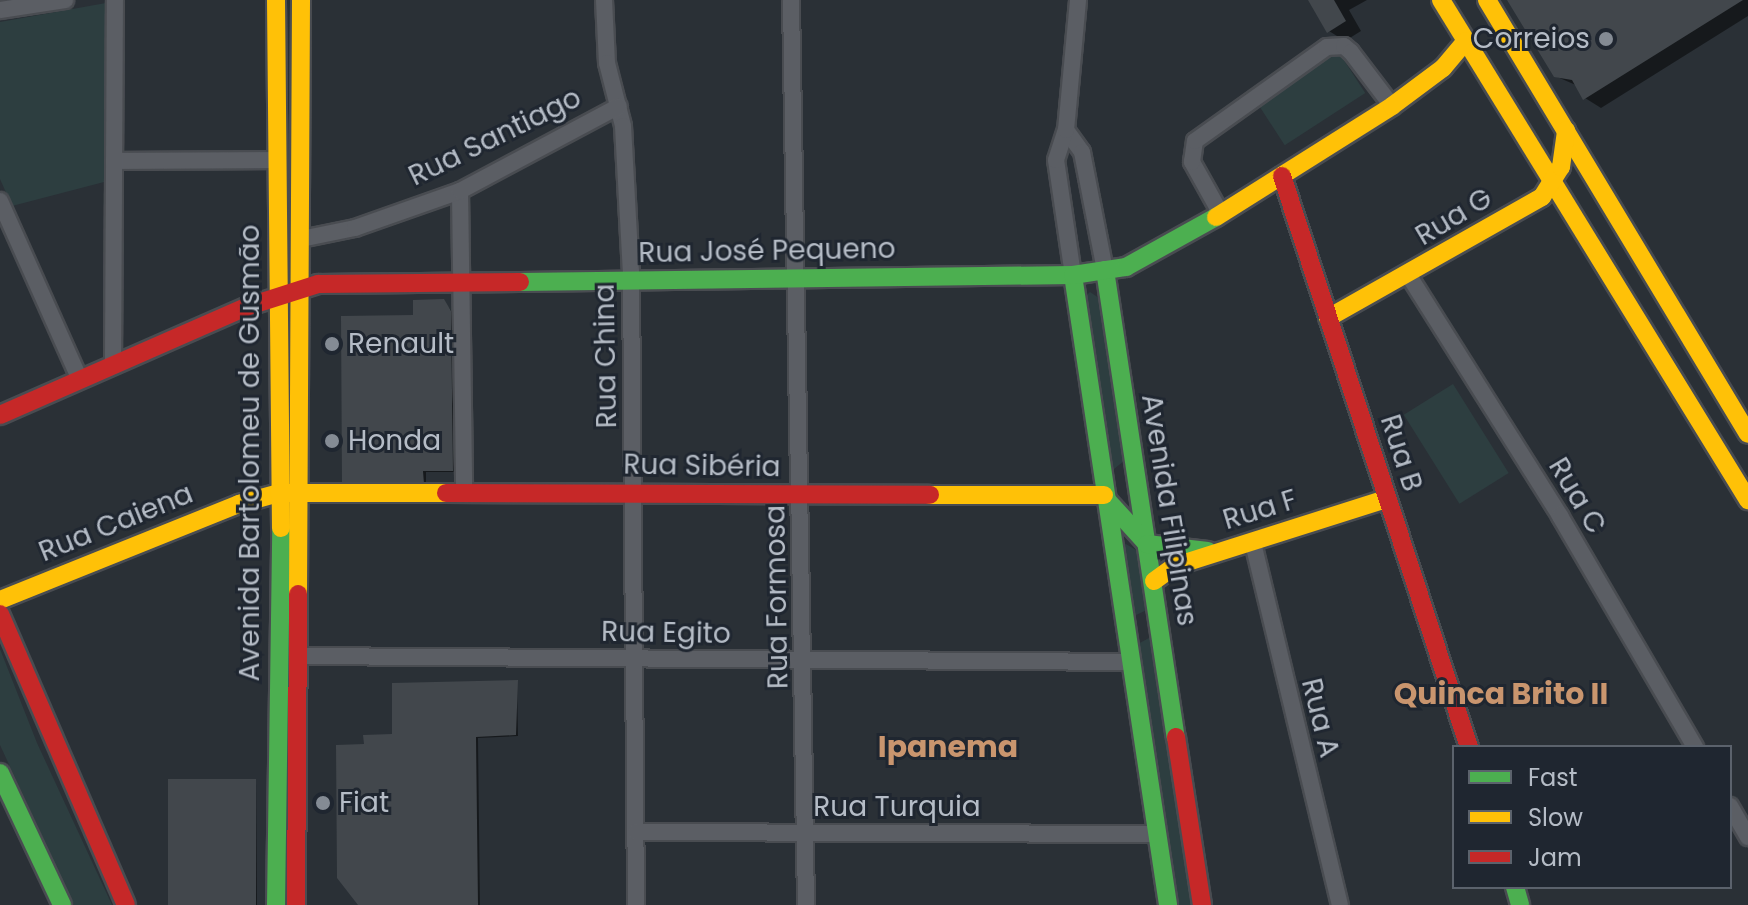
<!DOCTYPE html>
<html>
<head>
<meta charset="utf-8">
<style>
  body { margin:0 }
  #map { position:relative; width:1748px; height:905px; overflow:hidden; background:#2a3036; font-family:Poppins,sans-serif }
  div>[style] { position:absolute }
  .green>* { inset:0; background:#2d3e40; transform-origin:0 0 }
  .shadow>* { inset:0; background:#0007 }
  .building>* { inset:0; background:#42474c; transform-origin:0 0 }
  .roads { filter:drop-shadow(2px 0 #494c51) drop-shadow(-2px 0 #494c51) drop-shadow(0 2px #494c51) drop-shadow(0 -2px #494c51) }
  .street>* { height:16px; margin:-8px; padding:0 8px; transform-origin:8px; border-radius:8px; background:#5b5e64 }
  .fast>* { height:18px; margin:-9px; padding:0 9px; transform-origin:9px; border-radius:9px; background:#4caf50 }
  .slow>* { height:18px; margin:-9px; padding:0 9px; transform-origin:9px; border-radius:9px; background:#ffc107 }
  .jam>* { height:18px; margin:-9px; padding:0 9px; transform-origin:9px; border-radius:9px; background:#c62828 }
  .dots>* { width:22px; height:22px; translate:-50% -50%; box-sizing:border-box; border:4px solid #1f2630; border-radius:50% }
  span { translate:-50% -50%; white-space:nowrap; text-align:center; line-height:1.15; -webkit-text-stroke:6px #1f2630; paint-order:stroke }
  .poi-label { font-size:28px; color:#b5bcc6 }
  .right { translate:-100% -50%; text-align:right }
  .left { translate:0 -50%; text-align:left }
  .street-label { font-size:28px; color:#b5bcc6 }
  .neighbourhood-label { font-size:30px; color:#c9956e; font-weight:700 }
  .legend { position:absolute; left:1452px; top:745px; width:280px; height:144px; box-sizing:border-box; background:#1f2630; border:2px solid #5b626c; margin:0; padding:10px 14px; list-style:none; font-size:24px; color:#b5bcc6 }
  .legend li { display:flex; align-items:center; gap:16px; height:40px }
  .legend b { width:40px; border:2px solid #5b626c }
</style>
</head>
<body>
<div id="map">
  <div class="green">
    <i style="clip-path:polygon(106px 3px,104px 182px,12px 206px,0 179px,0 22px)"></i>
    <i style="left:1338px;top:51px;width:50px;height:96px;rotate:57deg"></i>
    <i style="clip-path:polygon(1090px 292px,1099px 298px,1125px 460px,1108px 474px,1085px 297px)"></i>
    <i style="left:1453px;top:384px;width:105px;height:58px;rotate:58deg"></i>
    <i style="clip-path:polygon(1119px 540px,1143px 554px,1149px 609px,1136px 615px,1130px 613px)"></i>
    <i style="clip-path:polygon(1149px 638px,1157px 641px,1197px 905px,1172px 905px,1134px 646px)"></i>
    <i style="clip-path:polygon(0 649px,37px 743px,112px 905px,74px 905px,0 745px)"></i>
  </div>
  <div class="shadow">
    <i style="clip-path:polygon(1310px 0,1367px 0,1349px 10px,1361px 31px,1345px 41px,1329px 31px)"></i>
    <i style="clip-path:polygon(1509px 0,1748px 0,1748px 16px,1601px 108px,1585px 98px,1578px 86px,1555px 76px)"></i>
    <i style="clip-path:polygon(443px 301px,454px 314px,455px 472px,426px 472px,426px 484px,347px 486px,415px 317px)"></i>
    <i style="clip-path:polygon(517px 682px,518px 736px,478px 738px,480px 905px,360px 905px,367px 746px)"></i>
    <i style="clip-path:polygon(256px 781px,257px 905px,169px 905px)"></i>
  </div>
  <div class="building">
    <i style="clip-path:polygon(1308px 0,1334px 0,1346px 21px,1327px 33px)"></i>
    <i style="clip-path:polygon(1507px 0,1743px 0,1583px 100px,1572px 80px,1554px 77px)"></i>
    <i style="clip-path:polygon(444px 299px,451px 311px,453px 471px,423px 471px,424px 484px,342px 485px,341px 316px,413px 315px,413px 300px)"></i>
    <i style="clip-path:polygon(518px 680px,516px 735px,476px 737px,478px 905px,358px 905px,337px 878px,336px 745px,364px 744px,363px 735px,392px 734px,392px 683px)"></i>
    <i style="left:168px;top:779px;width:88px;height:126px"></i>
  </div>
  <div class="roads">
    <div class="street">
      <i style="left:604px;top:0;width:63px;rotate:87.3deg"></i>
      <i style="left:607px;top:63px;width:65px;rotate:75.7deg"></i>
      <i style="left:623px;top:126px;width:146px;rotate:86.9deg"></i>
      <i style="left:631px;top:272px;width:633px;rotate:89.55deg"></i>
      <i style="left:791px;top:0;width:905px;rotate:89.05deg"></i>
      <i style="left:0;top:10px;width:66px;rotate:-8.7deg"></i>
      <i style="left:1066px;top:130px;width:27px;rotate:54deg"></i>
      <i style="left:1082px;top:152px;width:120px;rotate:79deg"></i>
      <i style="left:114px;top:161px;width:164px;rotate:-0.3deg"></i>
      <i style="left:460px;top:191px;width:301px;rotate:89.2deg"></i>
      <i style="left:0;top:201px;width:196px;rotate:65.9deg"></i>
      <i style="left:1221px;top:214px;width:60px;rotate:-119.1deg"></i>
      <i style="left:1192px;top:162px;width:21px;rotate:-82deg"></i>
      <i style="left:1195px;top:141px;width:162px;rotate:-35.5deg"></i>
      <i style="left:1327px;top:47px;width:17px;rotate:-3deg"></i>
      <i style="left:1344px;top:46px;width:9px;rotate:41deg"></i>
      <i style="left:1351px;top:52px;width:68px;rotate:52.8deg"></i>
      <i style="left:301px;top:239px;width:55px;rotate:-11.5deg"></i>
      <i style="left:355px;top:228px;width:111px;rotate:-19.4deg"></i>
      <i style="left:460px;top:191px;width:180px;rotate:-28.1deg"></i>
      <i style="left:1073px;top:275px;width:116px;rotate:-98.4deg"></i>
      <i style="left:1056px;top:160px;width:32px;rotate:-72deg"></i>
      <i style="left:1066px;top:130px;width:131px;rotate:-84.7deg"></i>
      <i style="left:1409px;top:276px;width:284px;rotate:57.8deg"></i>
      <i style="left:1560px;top:516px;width:268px;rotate:59.7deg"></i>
      <i style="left:113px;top:366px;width:366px;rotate:-89.7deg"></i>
      <i style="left:1253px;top:543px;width:372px;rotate:76.5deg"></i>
      <i style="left:298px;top:656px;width:832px;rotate:0.41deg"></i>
      <i style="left:1730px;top:806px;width:36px;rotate:60deg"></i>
      <i style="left:636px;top:832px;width:521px;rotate:0.22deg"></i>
    </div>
    <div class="fast">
      <i style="left:1105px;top:270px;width:472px;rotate:81.4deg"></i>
      <i style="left:1073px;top:275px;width:637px;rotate:81.42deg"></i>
      <i style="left:520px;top:282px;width:553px;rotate:-0.73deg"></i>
      <i style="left:1073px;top:275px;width:54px;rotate:-8.6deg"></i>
      <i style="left:1126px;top:267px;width:103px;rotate:-29.1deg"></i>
      <i style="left:1107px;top:500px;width:59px;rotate:47.7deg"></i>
      <i style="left:1147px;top:544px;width:61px;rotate:6.5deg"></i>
      <i style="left:0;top:773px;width:146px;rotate:64.8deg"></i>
      <i style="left:1515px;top:887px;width:19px;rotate:74deg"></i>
      <i style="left:276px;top:905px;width:377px;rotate:-89.2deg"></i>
    </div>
    <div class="slow">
      <i style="left:276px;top:0;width:528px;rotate:89.46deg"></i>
      <i style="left:1441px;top:0;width:587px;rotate:58.45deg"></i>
      <i style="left:1487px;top:0;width:506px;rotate:58.98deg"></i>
      <i style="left:1216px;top:217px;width:208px;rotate:-32.2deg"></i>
      <i style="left:1392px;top:106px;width:64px;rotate:-36.7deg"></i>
      <i style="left:1443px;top:68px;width:35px;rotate:-50deg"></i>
      <i style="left:1328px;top:318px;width:246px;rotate:-29.5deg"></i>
      <i style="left:1542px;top:197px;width:36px;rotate:-58deg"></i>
      <i style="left:1561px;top:167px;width:37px;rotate:-82deg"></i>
      <i style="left:930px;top:495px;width:174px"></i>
      <i style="left:1154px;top:581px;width:26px;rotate:-36deg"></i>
      <i style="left:1175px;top:566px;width:221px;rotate:-17.6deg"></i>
      <i style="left:298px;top:594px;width:594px;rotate:-89.71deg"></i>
      <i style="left:0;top:600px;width:258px;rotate:-21.9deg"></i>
      <i style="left:239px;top:504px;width:41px;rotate:-15.4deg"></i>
      <i style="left:279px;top:493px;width:167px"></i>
    </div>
    <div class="jam">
      <i style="left:1282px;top:176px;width:601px;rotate:71.87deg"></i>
      <i style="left:0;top:415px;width:269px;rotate:-23.7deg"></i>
      <i style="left:246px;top:307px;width:76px;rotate:-17.7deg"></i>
      <i style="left:318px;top:284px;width:202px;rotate:-0.6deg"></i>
      <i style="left:446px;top:493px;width:484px;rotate:0.2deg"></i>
      <i style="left:0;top:614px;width:317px;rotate:66.6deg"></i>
      <i style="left:1176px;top:737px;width:170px;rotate:81.2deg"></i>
      <i style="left:296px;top:905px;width:311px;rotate:-89.6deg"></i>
    </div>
  </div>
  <div class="dots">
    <i style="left:1606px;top:39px;background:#848b94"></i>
    <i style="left:332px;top:344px;background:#848b94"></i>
    <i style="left:332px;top:441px;background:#848b94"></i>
    <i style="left:323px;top:803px;background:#848b94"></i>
  </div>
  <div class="poi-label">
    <span class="right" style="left:1590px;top:39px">Correios</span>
    <span class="left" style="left:348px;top:344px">Renault</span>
    <span class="left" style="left:348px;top:441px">Honda</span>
    <span class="left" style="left:339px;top:803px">Fiat</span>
  </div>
  <div class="street-label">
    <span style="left:495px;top:137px;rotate:-26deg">Rua Santiago</span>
    <span style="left:1454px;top:217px;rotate:-31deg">Rua G</span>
    <span style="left:767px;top:251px;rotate:-1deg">Rua José Pequeno</span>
    <span style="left:606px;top:356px;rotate:-91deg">Rua China</span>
    <span style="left:250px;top:453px;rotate:-90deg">Avenida Bartolomeu de Gusmão</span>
    <span style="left:1401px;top:453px;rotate:72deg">Rua B</span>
    <span style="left:702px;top:466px;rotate:1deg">Rua Sibéria</span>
    <span style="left:1577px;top:496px;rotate:59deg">Rua C</span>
    <span style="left:1169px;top:510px;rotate:81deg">Avenida Filipinas</span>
    <span style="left:1260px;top:510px;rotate:-17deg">Rua F</span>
    <span style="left:116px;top:523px;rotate:-22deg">Rua Caiena</span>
    <span style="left:777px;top:597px;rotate:-91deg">Rua Formosa</span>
    <span style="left:666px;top:633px;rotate:1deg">Rua Egito</span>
    <span style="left:1320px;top:718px;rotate:76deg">Rua A</span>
    <span style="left:897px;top:807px">Rua Turquia</span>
  </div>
  <div class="neighbourhood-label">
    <span style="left:1501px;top:694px">Quinca Brito II</span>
    <span style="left:948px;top:747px">Ipanema</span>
  </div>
  <ul class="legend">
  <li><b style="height:10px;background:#4caf50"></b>Fast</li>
  <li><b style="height:10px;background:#ffc107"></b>Slow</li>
  <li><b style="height:10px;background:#c62828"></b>Jam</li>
  </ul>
</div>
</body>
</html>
